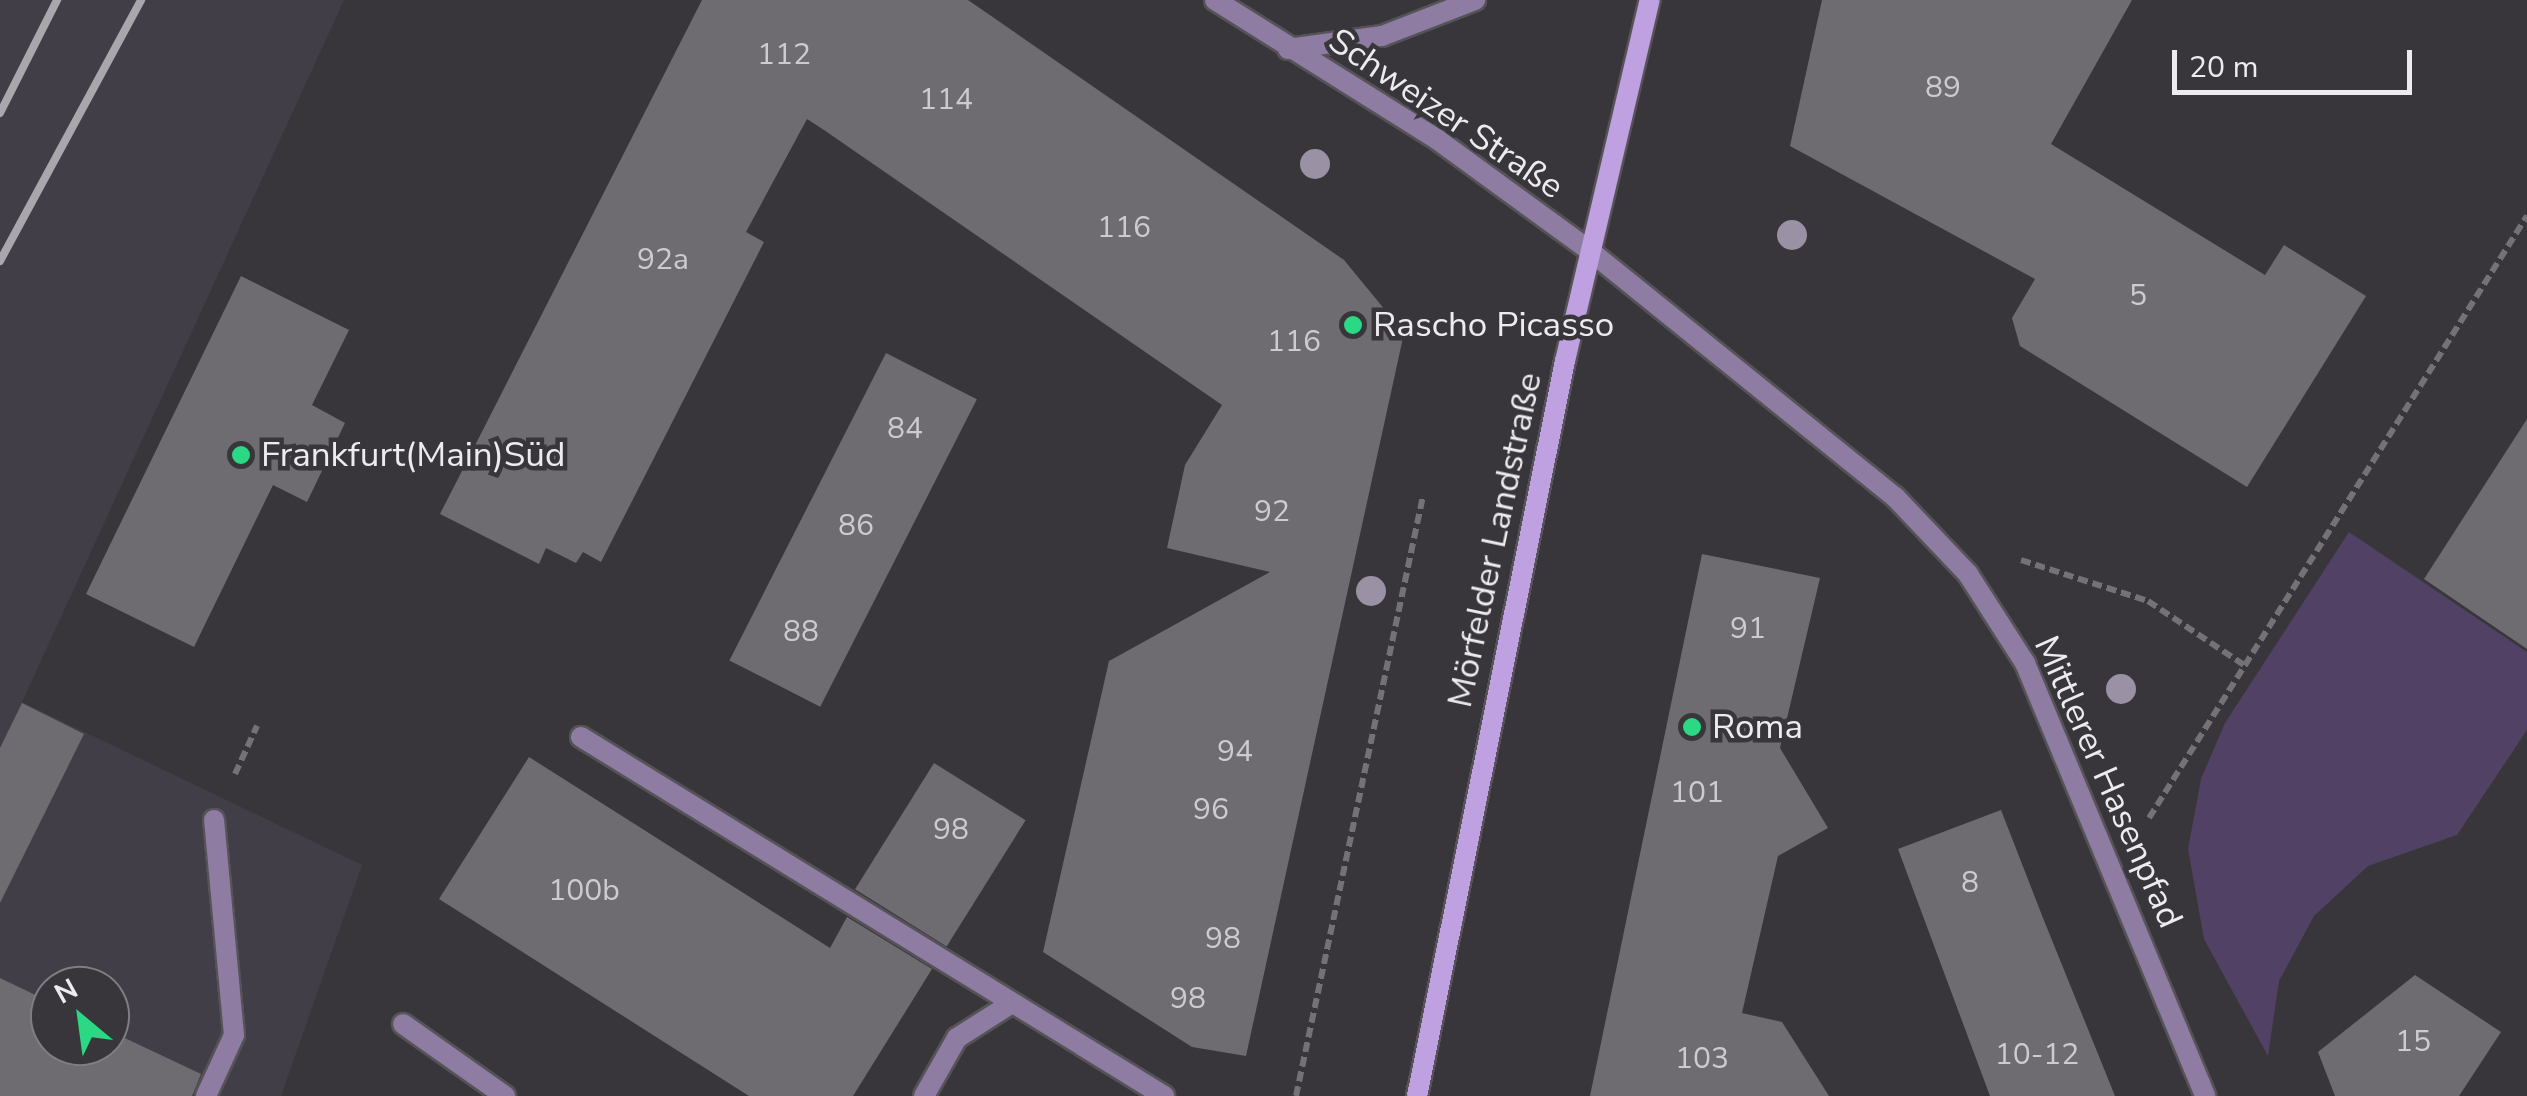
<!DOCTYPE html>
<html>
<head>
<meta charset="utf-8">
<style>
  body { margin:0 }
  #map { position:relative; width:2527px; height:1096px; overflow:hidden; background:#38363a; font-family:"Nunito Sans",sans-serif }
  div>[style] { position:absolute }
  .built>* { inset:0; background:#423e48 }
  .green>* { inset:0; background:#514164 }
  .building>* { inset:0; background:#6e6c70; transform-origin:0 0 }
  .path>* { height:6px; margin-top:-3px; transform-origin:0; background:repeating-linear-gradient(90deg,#747276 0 10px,transparent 0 15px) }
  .roads { filter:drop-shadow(2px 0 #555357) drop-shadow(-2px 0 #555357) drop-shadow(0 2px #555357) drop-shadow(0 -2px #555357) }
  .service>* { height:20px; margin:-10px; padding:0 10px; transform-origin:10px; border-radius:10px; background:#8e7ca3 }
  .minor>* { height:20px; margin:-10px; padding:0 10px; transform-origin:10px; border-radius:10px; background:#8e7ca3 }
  .tertiary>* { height:20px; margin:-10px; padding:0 10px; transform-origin:10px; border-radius:10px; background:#8e7ca3 }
  .secondary>* { height:20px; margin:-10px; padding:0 10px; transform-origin:10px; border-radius:10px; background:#bfa1e1 }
  .rail>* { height:8px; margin:-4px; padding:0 4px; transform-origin:4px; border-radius:4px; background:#a9a7ab }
  .trees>* { width:30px; height:30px; margin:-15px; border-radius:50%; background:#9a92a4 }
  .dots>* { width:28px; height:28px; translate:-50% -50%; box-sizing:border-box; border:5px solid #38363a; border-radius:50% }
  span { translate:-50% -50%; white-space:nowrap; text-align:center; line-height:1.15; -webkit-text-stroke:9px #38363a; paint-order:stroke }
  .number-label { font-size:30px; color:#cccbce }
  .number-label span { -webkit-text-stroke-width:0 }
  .street-label { font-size:35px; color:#ecebee }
  .poi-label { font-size:35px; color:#ecebee }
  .left { translate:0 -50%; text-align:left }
  .north { position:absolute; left:30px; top:966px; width:100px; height:100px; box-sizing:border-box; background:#38363a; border:2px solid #807e82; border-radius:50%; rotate:331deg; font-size:28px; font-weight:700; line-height:40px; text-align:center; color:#ecebee }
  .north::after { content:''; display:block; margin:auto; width:35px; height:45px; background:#2bd884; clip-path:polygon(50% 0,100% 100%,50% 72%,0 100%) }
  .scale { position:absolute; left:2172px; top:50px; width:240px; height:45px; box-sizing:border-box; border:5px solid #ecebee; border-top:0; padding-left:12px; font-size:30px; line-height:35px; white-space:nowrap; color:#ecebee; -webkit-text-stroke:8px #38363a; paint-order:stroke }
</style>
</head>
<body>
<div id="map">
  <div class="built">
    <i style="clip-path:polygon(evenodd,0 0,344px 0,22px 702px,362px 865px,281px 1096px,0 1096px,0 0,50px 986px,110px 986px,110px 1046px,50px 1046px,50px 986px)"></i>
  </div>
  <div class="green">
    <i style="clip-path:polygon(2349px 532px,2527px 652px,2527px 730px,2457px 835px,2368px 866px,2314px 916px,2279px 981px,2268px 1056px,2204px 939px,2188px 849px,2201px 779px,2225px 723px)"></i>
  </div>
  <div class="building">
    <i style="clip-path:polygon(702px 0,968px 0,1344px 260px,1404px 333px,1246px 1056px,1192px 1047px,1043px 952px,1109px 661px,1270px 572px,1167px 548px,1185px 465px,1222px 405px,824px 130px,807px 119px,746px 232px,764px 242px,601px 562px,583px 552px,576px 563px,546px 548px,539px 564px,440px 514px)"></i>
    <i style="clip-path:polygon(1822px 0,2132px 0,2051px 144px,2265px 275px,2284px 245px,2366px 296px,2247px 487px,2020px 346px,2012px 318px,2035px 279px,1790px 146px)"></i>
    <i style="clip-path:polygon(241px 276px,349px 330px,312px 405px,345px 423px,307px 502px,273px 485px,194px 647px,86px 594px)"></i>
    <i style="left:886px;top:353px;width:102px;height:345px;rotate:27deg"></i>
    <i style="clip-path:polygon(2527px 419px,2527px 649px,2424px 579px)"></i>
    <i style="clip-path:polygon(1702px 554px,1820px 578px,1780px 748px,1828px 828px,1778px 856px,1742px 1013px,1782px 1022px,1829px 1096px,1590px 1096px)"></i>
    <i style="clip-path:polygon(22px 703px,84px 734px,0 903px,0 748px)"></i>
    <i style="clip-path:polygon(529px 757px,830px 948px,847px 917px,932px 969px,853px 1096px,749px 1096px,439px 899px)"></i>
    <i style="left:934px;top:763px;width:108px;height:149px;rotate:32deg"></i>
    <i style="clip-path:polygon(2001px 810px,2043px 918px,2115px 1096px,1990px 1096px,1898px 849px)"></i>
    <i style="clip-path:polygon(2415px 975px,2501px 1032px,2459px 1096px,2335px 1096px,2318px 1052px)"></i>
    <i style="clip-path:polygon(0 978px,50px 1002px,50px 1046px,110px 1046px,110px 1031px,201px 1074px,192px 1096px,0 1096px)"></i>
  </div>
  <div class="path">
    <i style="left:2021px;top:560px;width:133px;rotate:17.9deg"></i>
    <i style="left:2148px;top:601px;width:115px;rotate:33.7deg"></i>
    <i style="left:235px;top:774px;width:53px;rotate:-65.4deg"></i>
    <i style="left:2149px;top:818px;width:711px;rotate:-57.88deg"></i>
    <i style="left:1296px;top:1096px;width:613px;rotate:-78.05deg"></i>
  </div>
  <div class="roads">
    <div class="service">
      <i style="left:581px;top:737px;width:685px;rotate:31.62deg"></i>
      <i style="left:403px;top:1024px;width:125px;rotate:35.2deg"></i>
      <i style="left:206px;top:1096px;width:67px;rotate:-65.3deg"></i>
      <i style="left:234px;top:1035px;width:216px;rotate:-95.3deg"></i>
      <i style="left:924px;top:1096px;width:67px;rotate:-60.4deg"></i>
      <i style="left:957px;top:1038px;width:65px;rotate:-32.5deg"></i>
    </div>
    <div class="minor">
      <i style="left:1590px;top:251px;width:392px;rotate:38.9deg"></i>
      <i style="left:1895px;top:497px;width:106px;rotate:46.5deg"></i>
      <i style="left:1968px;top:574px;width:106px;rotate:57.4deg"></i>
      <i style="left:2025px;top:663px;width:469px;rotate:67.4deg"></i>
    </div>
    <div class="tertiary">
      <i style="left:1215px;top:0;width:263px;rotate:32.1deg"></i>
      <i style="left:1438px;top:140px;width:188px;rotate:36.1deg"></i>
      <i style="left:1288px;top:49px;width:95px;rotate:-7.9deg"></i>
      <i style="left:1382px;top:36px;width:100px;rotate:-21.2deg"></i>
    </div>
    <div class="secondary">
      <i style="left:1417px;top:1096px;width:750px;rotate:-78.62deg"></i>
      <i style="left:1565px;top:361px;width:371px;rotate:-76.8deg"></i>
    </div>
  </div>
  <div class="rail">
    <i style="left:0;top:113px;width:127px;rotate:-63.2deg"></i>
    <i style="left:0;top:261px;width:297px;rotate:-61.6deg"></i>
  </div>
  <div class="trees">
    <i style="left:1315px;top:164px"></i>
    <i style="left:1792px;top:235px"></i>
    <i style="left:1371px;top:591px"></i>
    <i style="left:2121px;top:689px"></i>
  </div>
  <div class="dots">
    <i style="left:1353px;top:325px;background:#2bd884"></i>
    <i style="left:241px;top:455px;background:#2bd884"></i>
    <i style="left:1692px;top:727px;background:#2bd884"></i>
  </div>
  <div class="number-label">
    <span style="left:784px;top:55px">112</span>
    <span style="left:1943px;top:88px">89</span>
    <span style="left:946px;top:100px">114</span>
    <span style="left:1124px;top:228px">116</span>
    <span style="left:663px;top:260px">92a</span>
    <span style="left:2138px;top:296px">5</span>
    <span style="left:1294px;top:342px">116</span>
    <span style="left:905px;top:429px">84</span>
    <span style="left:1272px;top:512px">92</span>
    <span style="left:856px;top:526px">86</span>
    <span style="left:1748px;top:629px">91</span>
    <span style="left:801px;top:632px">88</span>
    <span style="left:1235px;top:752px">94</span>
    <span style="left:1697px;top:793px">101</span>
    <span style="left:1211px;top:810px">96</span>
    <span style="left:951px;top:830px">98</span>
    <span style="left:1970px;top:883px">8</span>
    <span style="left:584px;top:891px">100b</span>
    <span style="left:1223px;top:939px">98</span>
    <span style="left:1188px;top:999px">98</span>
    <span style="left:2413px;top:1042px">15</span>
    <span style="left:2037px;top:1055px">10-12</span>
    <span style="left:1702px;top:1059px">103</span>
  </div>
  <div class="street-label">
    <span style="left:1446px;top:114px;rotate:34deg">Schweizer Straße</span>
    <span style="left:1495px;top:540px;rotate:-78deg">Mörfelder Landstraße</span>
    <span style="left:2108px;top:782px;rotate:66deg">Mittlerer Hasenpfad</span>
  </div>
  <div class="poi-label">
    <span class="left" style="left:1373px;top:325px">Rascho Picasso</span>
    <span class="left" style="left:261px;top:455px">Frankfurt(Main)Süd</span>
    <span class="left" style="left:1712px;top:727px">Roma</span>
  </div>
  <div class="north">N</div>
  <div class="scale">20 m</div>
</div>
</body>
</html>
